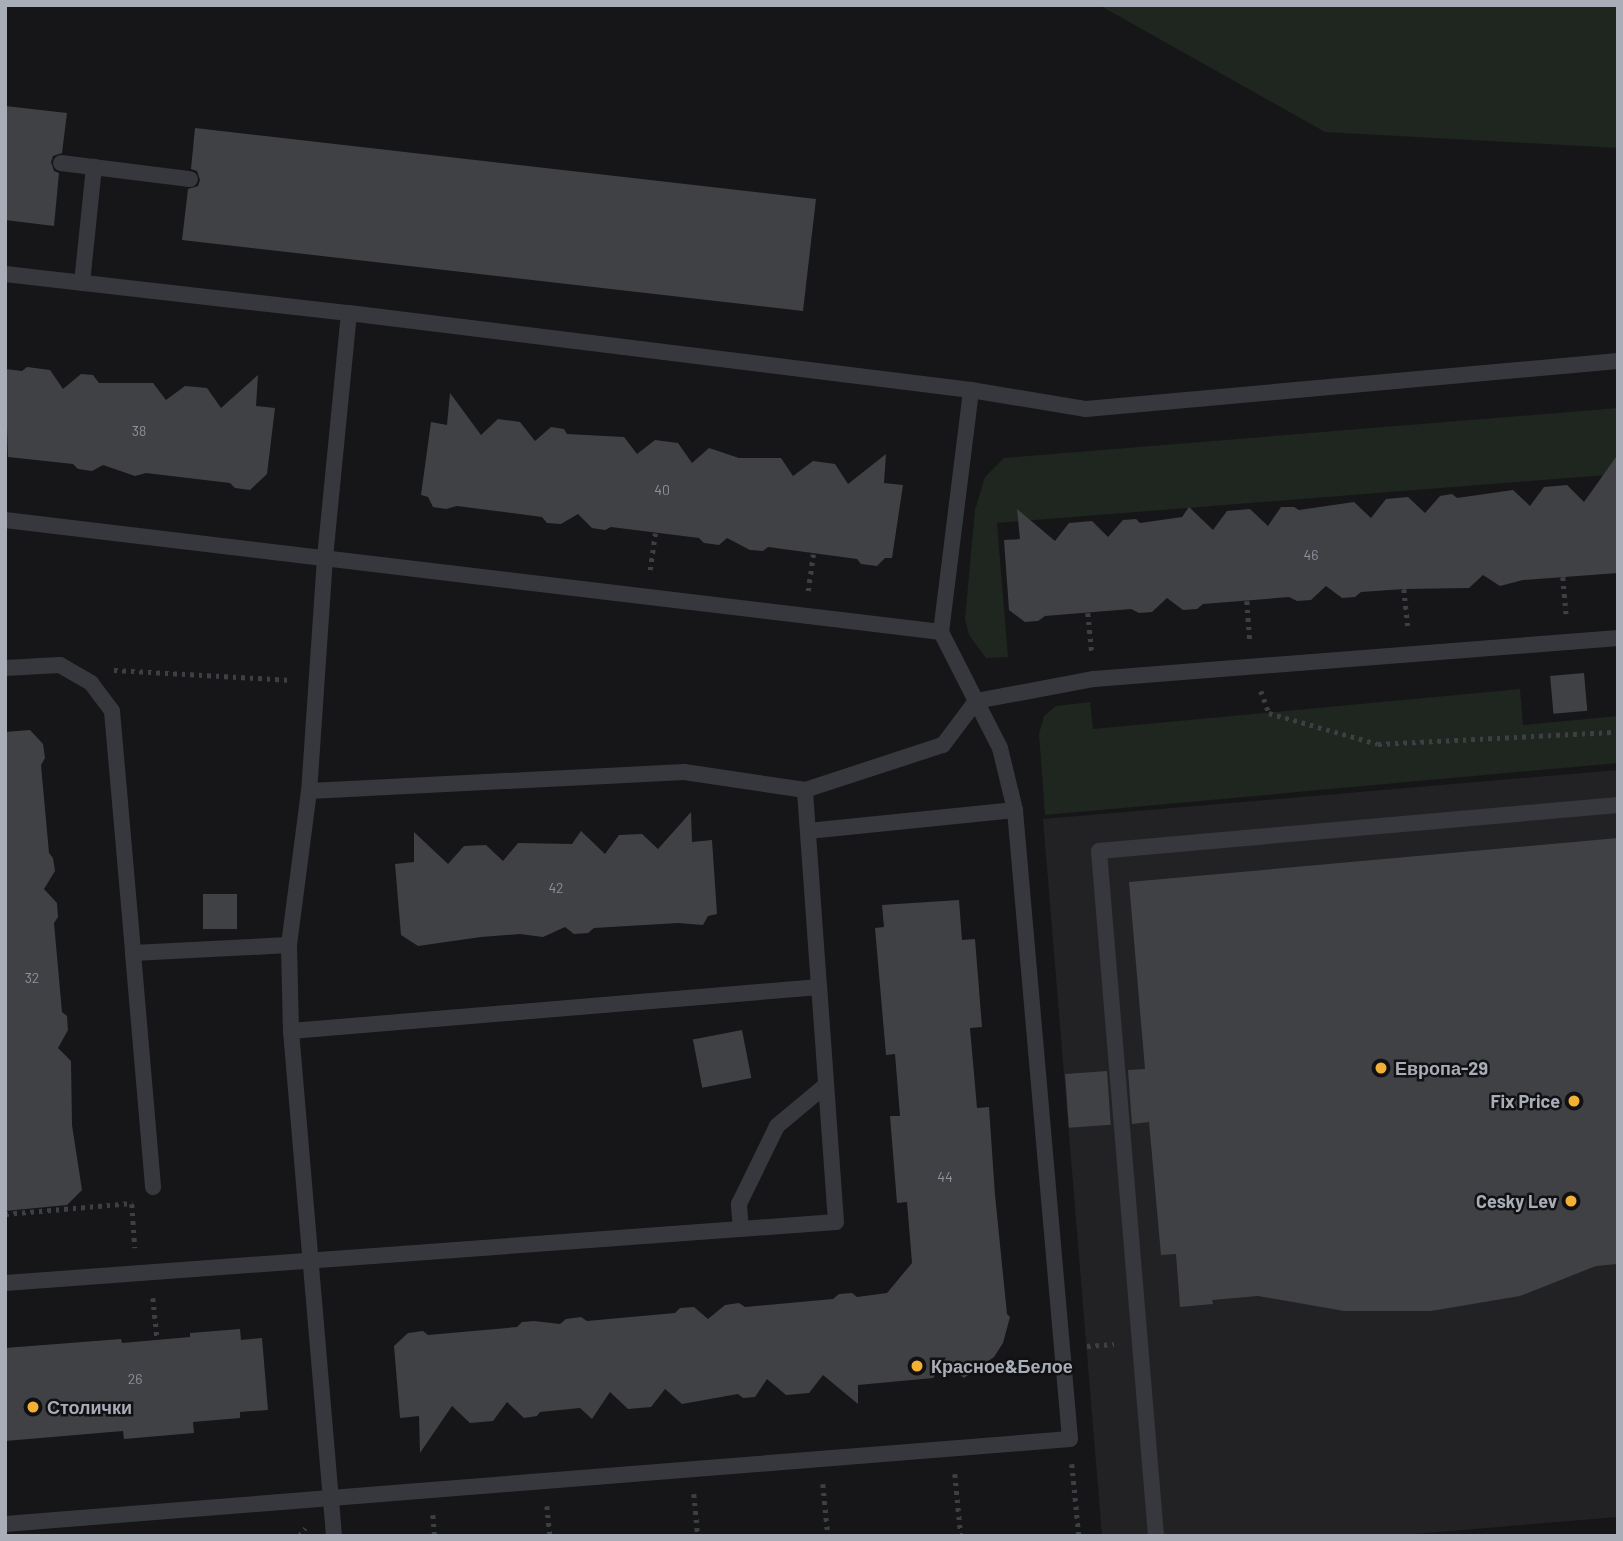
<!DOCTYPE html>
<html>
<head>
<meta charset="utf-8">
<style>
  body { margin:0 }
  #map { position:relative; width:1623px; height:1541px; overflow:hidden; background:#161618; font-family:Barlow,sans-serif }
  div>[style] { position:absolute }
  .built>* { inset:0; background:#222225 }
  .green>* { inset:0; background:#1e261f }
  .building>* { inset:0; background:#404145; transform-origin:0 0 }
  .path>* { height:4.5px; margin-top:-2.25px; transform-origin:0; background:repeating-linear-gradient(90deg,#3d3f44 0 3.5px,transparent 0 8.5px) }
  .service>* { height:16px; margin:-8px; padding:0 8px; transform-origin:8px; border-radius:8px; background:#37383d }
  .dots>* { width:19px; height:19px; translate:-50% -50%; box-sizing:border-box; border:4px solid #111113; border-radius:50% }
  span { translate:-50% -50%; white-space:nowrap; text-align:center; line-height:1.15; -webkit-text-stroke:5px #111113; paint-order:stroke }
  .number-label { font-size:14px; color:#8e929b }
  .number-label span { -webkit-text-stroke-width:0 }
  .poi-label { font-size:18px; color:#a8adb8; font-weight:700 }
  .left { translate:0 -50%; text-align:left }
  .right { translate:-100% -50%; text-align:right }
  .frame { position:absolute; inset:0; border:7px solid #a8adb8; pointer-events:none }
</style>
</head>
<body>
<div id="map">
  <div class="built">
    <i style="clip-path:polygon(1618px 770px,1618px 1517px,1390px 1536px,1102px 1536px,1043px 819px)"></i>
  </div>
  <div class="green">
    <i style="clip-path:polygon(1099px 5px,1618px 5px,1618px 148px,1325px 132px)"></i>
    <i style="clip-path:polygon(1618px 408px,1618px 474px,997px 523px,1008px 657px,986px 658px,969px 635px,965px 619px,975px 510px,985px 477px,1004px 458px)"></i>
    <i style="clip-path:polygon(1520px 689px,1523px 725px,1618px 716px,1618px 763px,1045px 815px,1039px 734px,1044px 716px,1056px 706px,1090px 702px,1093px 729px)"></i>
  </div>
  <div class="building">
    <i style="clip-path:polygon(5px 106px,67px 113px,62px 153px,53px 156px,51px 162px,54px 171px,59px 173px,54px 226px,5px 220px)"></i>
    <i style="clip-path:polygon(195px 128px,816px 199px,803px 311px,182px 240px,188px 189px,198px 186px,200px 180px,197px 171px,191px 169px)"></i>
    <i style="clip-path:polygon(27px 367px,50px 370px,63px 389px,81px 374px,93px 375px,99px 383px,153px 383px,166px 400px,185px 386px,207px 388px,221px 408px,258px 375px,256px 406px,275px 408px,267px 474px,250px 490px,235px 488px,230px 483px,146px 473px,135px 476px,103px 465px,92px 471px,78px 469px,73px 464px,8px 457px,5px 369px,22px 371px)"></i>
    <i style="clip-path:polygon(450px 393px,481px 435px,498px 419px,520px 422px,535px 441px,551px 427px,564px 429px,567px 434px,624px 437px,637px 454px,655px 440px,678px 443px,692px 463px,709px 448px,739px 458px,781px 458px,793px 476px,813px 461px,835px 464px,848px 484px,886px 454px,884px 483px,903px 485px,892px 558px,885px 558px,877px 566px,861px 564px,857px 559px,768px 547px,763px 551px,750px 550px,727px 538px,719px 545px,704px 543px,699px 538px,611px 527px,605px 530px,592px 528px,578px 514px,561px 524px,547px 523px,542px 517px,457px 506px,446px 509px,433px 507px,428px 497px,421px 495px,431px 422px,447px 425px)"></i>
    <i style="clip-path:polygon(1616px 457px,1618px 573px,1523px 580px,1500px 586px,1483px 575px,1469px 588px,1404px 589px,1361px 592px,1355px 597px,1342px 598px,1326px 586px,1311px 600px,1297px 601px,1289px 597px,1203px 604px,1197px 609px,1183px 610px,1167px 598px,1152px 612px,1139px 613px,1131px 609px,1045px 616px,1038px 621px,1025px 622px,1009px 610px,1004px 540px,1020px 539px,1017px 509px,1055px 541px,1069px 523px,1092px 521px,1108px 537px,1123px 520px,1136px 519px,1140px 523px,1182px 517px,1189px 507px,1213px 530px,1227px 511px,1250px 509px,1268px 526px,1281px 507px,1294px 507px,1299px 510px,1354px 502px,1371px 518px,1386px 499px,1408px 497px,1425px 513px,1440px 496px,1452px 494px,1457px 498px,1513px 490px,1530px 506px,1544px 487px,1567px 485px,1584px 502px)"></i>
    <i style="left:1584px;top:673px;width:38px;height:34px;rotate:85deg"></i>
    <i style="clip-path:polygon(30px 730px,43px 744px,45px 758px,41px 765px,49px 853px,53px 858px,55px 871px,44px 889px,57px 903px,58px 917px,54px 923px,62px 1012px,67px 1016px,68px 1030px,58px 1048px,71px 1061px,72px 1125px,82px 1190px,67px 1205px,5px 1211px,5px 732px)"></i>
    <i style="clip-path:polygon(691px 812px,692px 842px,712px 840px,717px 914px,708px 916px,703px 925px,678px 923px,594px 928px,588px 933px,574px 934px,565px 927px,543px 937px,520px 934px,481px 937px,418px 946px,401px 935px,395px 864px,414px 862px,414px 832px,448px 864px,464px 846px,486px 845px,503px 861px,518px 843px,572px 844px,581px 831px,605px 854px,619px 835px,642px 834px,658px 849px)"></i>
    <i style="clip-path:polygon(1618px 838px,1618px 1264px,1596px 1266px,1520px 1296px,1431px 1311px,1344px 1311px,1258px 1296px,1212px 1300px,1213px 1304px,1180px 1307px,1176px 1254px,1161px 1255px,1149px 1122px,1132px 1124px,1128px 1070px,1145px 1069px,1129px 882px)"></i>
    <i style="left:203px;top:894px;width:34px;height:35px"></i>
    <i style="clip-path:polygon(959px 900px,962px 940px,975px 939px,982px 1027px,970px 1028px,977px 1108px,989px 1107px,995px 1195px,1007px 1314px,1010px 1317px,1003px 1343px,994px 1357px,964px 1378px,945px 1363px,933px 1378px,858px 1385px,858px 1404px,823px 1375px,809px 1393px,786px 1395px,767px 1379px,755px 1397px,743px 1398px,738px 1394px,682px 1404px,665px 1389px,651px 1407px,628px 1409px,610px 1392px,592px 1419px,580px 1408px,540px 1412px,537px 1416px,524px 1418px,507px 1402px,493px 1421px,470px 1423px,452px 1406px,420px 1453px,419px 1416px,400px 1418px,394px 1346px,408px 1333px,423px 1331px,428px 1335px,517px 1327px,522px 1322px,534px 1321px,560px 1324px,566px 1319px,581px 1317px,587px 1321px,675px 1313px,680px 1308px,694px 1307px,708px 1319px,725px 1305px,739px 1303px,745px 1307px,833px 1299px,839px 1294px,852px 1293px,857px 1297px,887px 1293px,912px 1263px,907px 1202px,897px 1203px,890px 1116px,900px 1116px,895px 1054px,886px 1055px,875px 928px,884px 927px,882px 905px)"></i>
    <i style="left:742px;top:1030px;width:49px;height:50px;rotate:79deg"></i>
    <i style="left:1107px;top:1071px;width:54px;height:42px;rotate:86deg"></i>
    <i style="clip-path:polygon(240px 1329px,241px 1340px,262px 1338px,268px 1410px,240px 1412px,240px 1418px,193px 1422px,194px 1433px,124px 1439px,123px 1431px,5px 1441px,5px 1348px,121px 1339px,122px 1343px,190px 1337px,190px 1333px)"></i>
  </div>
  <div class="path">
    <i style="left:650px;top:570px;width:37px;rotate:-82deg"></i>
    <i style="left:1563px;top:577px;width:37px;rotate:85deg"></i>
    <i style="left:1404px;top:589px;width:37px;rotate:84deg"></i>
    <i style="left:808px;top:591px;width:37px;rotate:-82deg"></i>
    <i style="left:1247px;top:601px;width:41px;rotate:85.8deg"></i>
    <i style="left:1088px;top:613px;width:41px;rotate:84.4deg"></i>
    <i style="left:114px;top:670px;width:177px;rotate:3.2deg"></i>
    <i style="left:1261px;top:691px;width:23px;rotate:70deg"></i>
    <i style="left:1269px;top:713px;width:113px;rotate:15.9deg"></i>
    <i style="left:1378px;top:744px;width:240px;rotate:-2.9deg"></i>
    <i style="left:132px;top:1204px;width:44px;rotate:86.1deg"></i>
    <i style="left:5px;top:1214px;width:128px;rotate:-4.9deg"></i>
    <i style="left:153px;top:1298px;width:48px;rotate:84.1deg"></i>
    <i style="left:1087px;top:1346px;width:27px;rotate:-4deg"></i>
    <i style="left:1072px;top:1464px;width:72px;rotate:84.4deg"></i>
    <i style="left:955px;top:1474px;width:62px;rotate:84.5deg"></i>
    <i style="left:823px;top:1484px;width:52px;rotate:84.5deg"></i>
    <i style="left:694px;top:1494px;width:42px;rotate:84.6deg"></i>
    <i style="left:547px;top:1506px;width:30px;rotate:84deg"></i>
    <i style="left:433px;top:1515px;width:21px;rotate:85deg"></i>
    <i style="left:299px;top:1536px;width:10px;rotate:-53deg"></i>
  </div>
  <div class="service">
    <i style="left:61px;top:163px;width:130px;rotate:7.1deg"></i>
    <i style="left:5px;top:274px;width:346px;rotate:6.5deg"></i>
    <i style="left:349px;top:313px;width:246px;rotate:95.6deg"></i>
    <i style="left:325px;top:558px;width:234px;rotate:93.9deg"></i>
    <i style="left:309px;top:791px;width:155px;rotate:97.4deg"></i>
    <i style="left:289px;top:945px;width:86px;rotate:88.7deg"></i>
    <i style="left:291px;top:1031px;width:507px;rotate:85.13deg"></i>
    <i style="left:82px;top:283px;width:117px;rotate:-84.1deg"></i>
    <i style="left:971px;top:390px;width:117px;rotate:9.4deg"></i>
    <i style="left:1086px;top:409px;width:534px;rotate:-5.16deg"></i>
    <i style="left:5px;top:520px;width:943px;rotate:6.82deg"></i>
    <i style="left:941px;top:632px;width:244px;rotate:-82.9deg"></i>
    <i style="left:971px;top:390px;width:627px;rotate:-172.94deg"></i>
    <i style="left:5px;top:668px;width:55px;rotate:-3.1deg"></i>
    <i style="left:60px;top:665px;width:36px;rotate:30deg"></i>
    <i style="left:91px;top:683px;width:35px;rotate:53deg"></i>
    <i style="left:112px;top:711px;width:243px;rotate:85deg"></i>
    <i style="left:133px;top:953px;width:156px;rotate:-2.9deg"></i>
    <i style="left:805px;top:790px;width:145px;rotate:-18.1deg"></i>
    <i style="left:943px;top:745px;width:55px;rotate:-53.1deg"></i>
    <i style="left:976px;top:701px;width:120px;rotate:-10.6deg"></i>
    <i style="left:1094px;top:679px;width:526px;rotate:-4.47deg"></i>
    <i style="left:808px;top:831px;width:208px;rotate:-5.8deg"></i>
    <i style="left:133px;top:953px;width:235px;rotate:85.1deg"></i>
    <i style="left:291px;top:1031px;width:530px;rotate:-4.76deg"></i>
    <i style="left:819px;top:987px;width:197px;rotate:-94.1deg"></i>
    <i style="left:805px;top:790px;width:122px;rotate:-171.5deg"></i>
    <i style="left:684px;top:772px;width:375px;rotate:177.1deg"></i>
    <i style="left:741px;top:1229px;width:25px;rotate:-95deg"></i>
    <i style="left:739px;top:1204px;width:87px;rotate:-64deg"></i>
    <i style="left:777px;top:1126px;width:64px;rotate:-39.9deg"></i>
    <i style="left:5px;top:1283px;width:833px;rotate:-4.2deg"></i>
    <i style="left:836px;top:1222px;width:236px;rotate:-94.1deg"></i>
    <i style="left:5px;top:1524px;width:1068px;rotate:-4.56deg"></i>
    <i style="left:1070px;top:1439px;width:631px;rotate:-95deg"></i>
    <i style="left:1015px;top:810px;width:64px;rotate:-103.6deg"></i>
    <i style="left:1000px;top:748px;width:130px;rotate:-117deg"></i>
    <i style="left:1156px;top:1536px;width:687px;rotate:-94.76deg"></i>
    <i style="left:1099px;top:851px;width:521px;rotate:-5.07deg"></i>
  </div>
  <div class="dots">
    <i style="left:1381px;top:1068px;background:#f2b134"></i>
    <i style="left:1574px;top:1101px;background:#f2b134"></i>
    <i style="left:1571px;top:1201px;background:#f2b134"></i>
    <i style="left:917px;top:1366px;background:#f2b134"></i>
    <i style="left:33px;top:1407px;background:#f2b134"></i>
  </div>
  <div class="number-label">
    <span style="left:139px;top:431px">38</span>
    <span style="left:662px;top:490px">40</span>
    <span style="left:1311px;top:555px">46</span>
    <span style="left:556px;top:888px">42</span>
    <span style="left:32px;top:978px">32</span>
    <span style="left:945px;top:1177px">44</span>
    <span style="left:135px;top:1379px">26</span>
  </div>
  <div class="poi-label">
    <span class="left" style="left:1395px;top:1068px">Европа-29</span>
    <span class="right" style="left:1560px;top:1101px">Fix Price</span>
    <span class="right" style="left:1557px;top:1201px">Cesky Lev</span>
    <span class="left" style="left:931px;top:1366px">Красное&amp;Белое</span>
    <span class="left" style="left:47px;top:1407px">Столички</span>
  </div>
  <div class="frame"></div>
</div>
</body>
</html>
